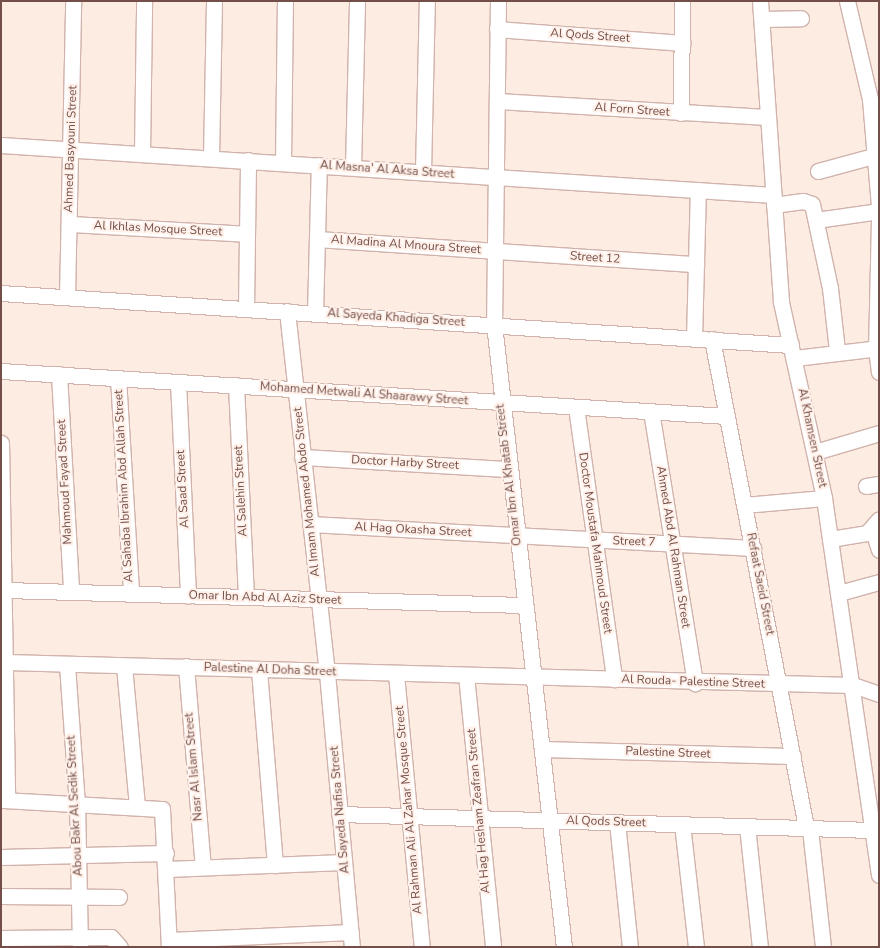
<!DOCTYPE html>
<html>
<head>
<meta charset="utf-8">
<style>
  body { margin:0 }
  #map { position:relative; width:880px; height:948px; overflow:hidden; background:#fcece2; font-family:"Nunito Sans",sans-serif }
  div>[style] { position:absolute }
  .roads { filter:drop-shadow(1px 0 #d0b3ac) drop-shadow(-1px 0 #d0b3ac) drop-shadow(0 1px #d0b3ac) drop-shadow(0 -1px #d0b3ac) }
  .minor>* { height:15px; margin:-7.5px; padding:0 7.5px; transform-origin:7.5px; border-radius:7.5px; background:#fff }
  span { translate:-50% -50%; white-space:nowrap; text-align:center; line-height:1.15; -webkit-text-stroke:4px #fff1e9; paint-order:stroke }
  .street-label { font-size:12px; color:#744e48 }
  .frame { position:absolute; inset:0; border:2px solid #744e48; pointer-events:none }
</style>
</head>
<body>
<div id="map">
  <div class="roads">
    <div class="minor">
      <i style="left:498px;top:1px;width:323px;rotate:90.7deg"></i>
      <i style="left:494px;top:324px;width:627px;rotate:83.59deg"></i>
      <i style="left:760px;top:1px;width:302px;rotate:86deg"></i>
      <i style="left:781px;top:302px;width:201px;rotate:77.6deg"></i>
      <i style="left:824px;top:498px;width:381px;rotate:81.7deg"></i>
      <i style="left:847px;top:1px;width:101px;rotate:76.8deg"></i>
      <i style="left:870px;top:99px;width:107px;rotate:85.2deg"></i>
      <i style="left:762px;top:19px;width:39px;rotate:-1deg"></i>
      <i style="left:497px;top:29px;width:186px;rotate:4.3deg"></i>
      <i style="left:497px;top:101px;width:271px;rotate:3.4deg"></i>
      <i style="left:681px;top:113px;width:112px;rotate:-89.5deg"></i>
      <i style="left:1px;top:145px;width:774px;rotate:3.71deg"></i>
      <i style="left:142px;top:153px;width:152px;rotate:-89.2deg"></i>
      <i style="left:211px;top:158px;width:157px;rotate:-88.9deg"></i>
      <i style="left:283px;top:162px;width:161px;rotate:-89.3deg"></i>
      <i style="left:353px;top:167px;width:166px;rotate:-88.6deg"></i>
      <i style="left:818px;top:171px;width:61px;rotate:-15.2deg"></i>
      <i style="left:423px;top:172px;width:171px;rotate:-88.7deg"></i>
      <i style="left:774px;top:205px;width:29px;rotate:-8deg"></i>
      <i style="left:803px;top:201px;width:9px;rotate:18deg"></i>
      <i style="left:812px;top:204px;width:86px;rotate:77.9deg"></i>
      <i style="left:830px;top:288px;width:62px;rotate:83.6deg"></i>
      <i style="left:879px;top:219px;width:129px;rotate:91.3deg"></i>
      <i style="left:876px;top:348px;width:24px;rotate:83deg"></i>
      <i style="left:816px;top:220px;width:64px;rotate:-8.1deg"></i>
      <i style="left:69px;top:224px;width:178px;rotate:3.2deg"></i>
      <i style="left:317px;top:239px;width:380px;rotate:3.8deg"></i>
      <i style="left:1px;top:293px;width:792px;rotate:3.77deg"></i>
      <i style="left:67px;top:297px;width:296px;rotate:-88.8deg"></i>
      <i style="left:246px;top:308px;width:148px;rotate:-89.2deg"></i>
      <i style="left:287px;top:311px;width:364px;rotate:83.7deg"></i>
      <i style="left:327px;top:673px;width:275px;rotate:84.8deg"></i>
      <i style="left:315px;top:313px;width:148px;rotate:-88.5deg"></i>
      <i style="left:694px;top:339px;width:149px;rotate:-88.5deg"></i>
      <i style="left:712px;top:339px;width:498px;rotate:79.1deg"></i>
      <i style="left:795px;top:358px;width:85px;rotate:-6.8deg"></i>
      <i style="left:1px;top:371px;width:727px;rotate:3.55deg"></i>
      <i style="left:59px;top:374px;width:217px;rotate:86.8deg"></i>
      <i style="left:118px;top:378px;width:215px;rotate:86.5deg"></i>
      <i style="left:178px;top:382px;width:214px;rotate:87.3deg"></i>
      <i style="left:236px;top:385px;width:212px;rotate:87.3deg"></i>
      <i style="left:576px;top:407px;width:275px;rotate:82deg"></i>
      <i style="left:651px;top:411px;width:276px;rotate:80.8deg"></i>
      <i style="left:1px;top:443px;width:357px;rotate:89deg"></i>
      <i style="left:815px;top:452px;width:67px;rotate:-16.5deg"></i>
      <i style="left:302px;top:457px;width:205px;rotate:3.4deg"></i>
      <i style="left:866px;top:486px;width:13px;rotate:-9deg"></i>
      <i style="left:744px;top:505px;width:80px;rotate:-5deg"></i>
      <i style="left:310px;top:524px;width:444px;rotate:3.1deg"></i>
      <i style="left:872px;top:528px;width:23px;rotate:72deg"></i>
      <i style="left:830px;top:539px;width:37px;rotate:-9deg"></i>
      <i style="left:867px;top:533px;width:18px;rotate:-49deg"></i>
      <i style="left:5px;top:590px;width:519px;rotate:1.66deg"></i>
      <i style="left:839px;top:593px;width:41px;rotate:-15.4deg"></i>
      <i style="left:6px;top:662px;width:847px;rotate:1.56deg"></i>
      <i style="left:853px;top:685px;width:28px;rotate:19deg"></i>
      <i style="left:67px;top:665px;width:138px;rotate:85.9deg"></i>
      <i style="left:77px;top:803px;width:144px;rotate:88.8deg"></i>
      <i style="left:124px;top:666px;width:141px;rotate:84.7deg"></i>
      <i style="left:186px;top:666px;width:202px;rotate:85.2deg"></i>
      <i style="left:259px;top:670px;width:196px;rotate:85.3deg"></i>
      <i style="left:396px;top:674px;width:274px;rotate:84.6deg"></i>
      <i style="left:466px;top:675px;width:273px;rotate:84.3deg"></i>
      <i style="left:542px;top:749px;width:251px;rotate:1.6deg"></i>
      <i style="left:1px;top:800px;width:161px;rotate:3.2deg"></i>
      <i style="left:162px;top:809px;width:138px;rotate:87.1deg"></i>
      <i style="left:339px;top:814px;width:534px;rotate:1.72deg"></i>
      <i style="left:617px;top:822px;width:126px;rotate:84.1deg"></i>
      <i style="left:682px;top:824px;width:124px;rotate:83.5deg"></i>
      <i style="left:747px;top:826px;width:122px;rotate:83.9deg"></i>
      <i style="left:810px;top:829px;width:119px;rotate:83.7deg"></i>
      <i style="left:1px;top:857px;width:165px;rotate:-1.4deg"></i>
      <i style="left:167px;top:869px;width:177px;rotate:-2.3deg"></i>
      <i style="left:1px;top:896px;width:118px;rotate:0.5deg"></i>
      <i style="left:1px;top:938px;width:110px;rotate:-0.5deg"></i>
      <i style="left:111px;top:937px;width:13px;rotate:48deg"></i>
      <i style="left:169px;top:940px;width:182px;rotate:-2.5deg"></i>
    </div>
  </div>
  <div class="street-label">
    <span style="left:590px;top:36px;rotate:4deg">Al Qods Street</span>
    <span style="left:632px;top:110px;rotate:4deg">Al Forn Street</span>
    <span style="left:71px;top:149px;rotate:-88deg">Ahmed Basyouni Street</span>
    <span style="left:387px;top:170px;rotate:4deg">Al Masna' Al Aksa Street</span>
    <span style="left:158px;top:229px;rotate:3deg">Al Ikhlas Mosque Street</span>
    <span style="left:406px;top:245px;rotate:4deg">Al Madina Al Mnoura Street</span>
    <span style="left:595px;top:258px;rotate:4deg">Street 12</span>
    <span style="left:396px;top:318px;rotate:4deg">Al Sayeda Khadiga Street</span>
    <span style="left:364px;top:394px;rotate:4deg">Mohamed Metwali Al Shaarawy Street</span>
    <span style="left:812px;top:438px;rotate:78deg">Al Khamsen Street</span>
    <span style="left:405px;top:463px;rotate:3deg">Doctor Harby Street</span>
    <span style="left:509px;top:475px;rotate:-97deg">Omar Ibn Al Khatab Street</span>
    <span style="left:65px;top:482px;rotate:-93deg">Mahmoud Fayad Street</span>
    <span style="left:124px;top:486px;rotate:-93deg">Al Sahaba Ibrahim Abd Allah Street</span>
    <span style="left:183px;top:489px;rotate:-93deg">Al Saad Street</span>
    <span style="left:241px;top:491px;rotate:-93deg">Al Salehin Street</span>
    <span style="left:307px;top:492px;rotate:-96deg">Al Imam Mohamed Abdo Street</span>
    <span style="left:413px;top:530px;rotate:3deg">Al Hag Okasha Street</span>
    <span style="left:634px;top:542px;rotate:2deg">Street 7</span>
    <span style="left:595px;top:543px;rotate:82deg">Doctor Moustafa Mahmoud Street</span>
    <span style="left:673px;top:547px;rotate:81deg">Ahmed Abd Al Rahman Street</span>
    <span style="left:760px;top:584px;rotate:79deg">Refaat Saeid Street</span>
    <span style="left:265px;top:598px;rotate:2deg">Omar Ibn Abd Al Aziz Street</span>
    <span style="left:270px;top:670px;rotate:2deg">Palestine Al Doha Street</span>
    <span style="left:693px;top:682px;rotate:2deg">Al Rouda- Palestine Street</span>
    <span style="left:668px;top:753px;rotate:2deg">Palestine Street</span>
    <span style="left:194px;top:767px;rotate:-95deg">Nasr Al Islam Street</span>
    <span style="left:75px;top:806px;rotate:-93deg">Abou Bakr Al Sedik Street</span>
    <span style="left:340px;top:810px;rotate:-95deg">Al Sayeda Nafisa Street</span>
    <span style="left:409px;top:810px;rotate:-95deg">Al Rahman Ali Al Zahar Mosque Street</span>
    <span style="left:479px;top:811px;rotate:-95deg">Al Hag Hesham Zeafran Street</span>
    <span style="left:606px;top:822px;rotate:2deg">Al Qods Street</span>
  </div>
  <div class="frame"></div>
</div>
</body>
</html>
